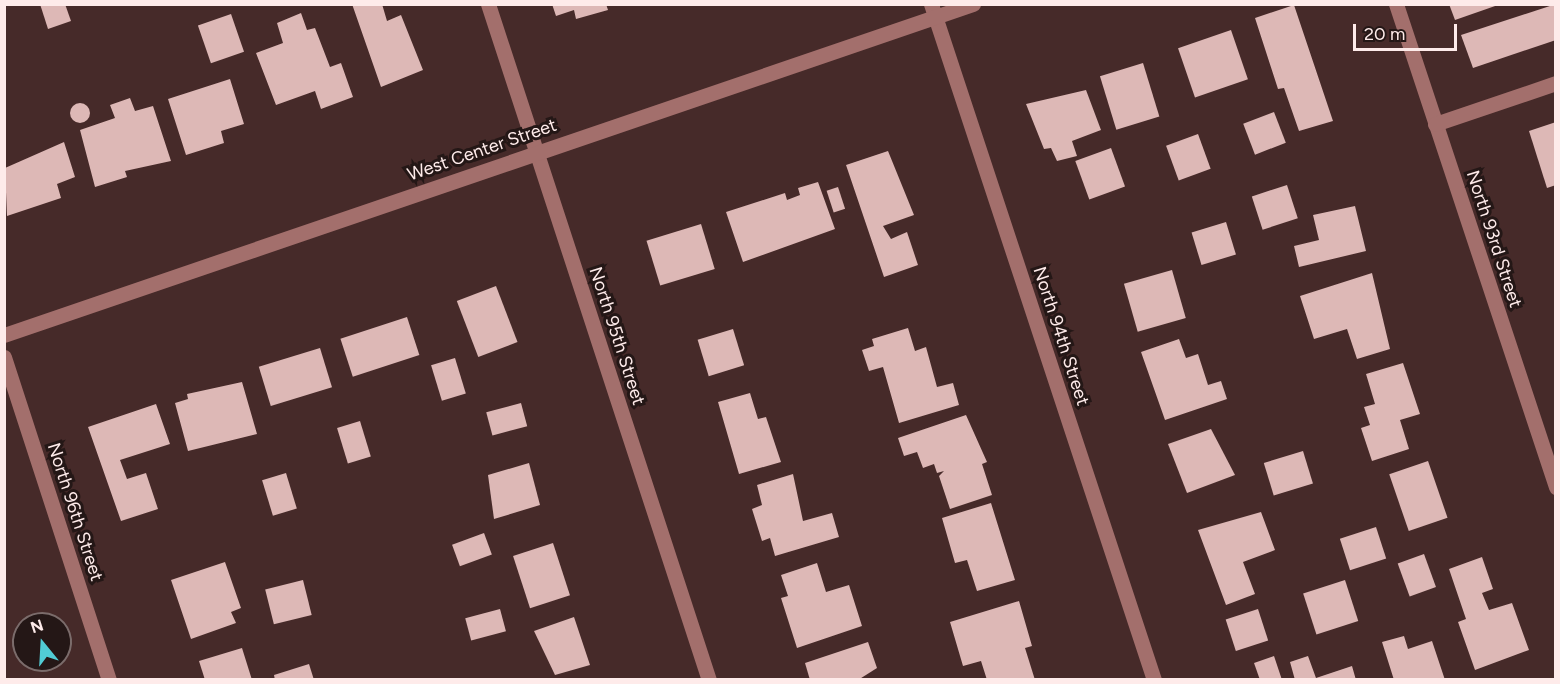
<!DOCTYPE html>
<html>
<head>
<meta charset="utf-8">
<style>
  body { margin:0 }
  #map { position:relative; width:1560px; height:684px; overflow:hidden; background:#462a29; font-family:Figtree,sans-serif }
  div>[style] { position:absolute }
  .building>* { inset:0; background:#ddb8b6; transform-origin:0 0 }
  .round { border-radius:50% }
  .minor>* { height:15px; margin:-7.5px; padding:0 7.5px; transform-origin:7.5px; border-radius:7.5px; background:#a36f6c }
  span { translate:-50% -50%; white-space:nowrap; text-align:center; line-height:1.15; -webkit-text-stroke:6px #241716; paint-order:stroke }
  .street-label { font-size:18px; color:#feebea }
  .frame { position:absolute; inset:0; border:6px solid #feebea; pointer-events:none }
  .north { position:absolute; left:12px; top:612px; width:60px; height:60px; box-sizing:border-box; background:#241716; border:2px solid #7b6c6b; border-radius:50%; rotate:342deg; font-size:16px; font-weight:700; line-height:24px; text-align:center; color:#feebea }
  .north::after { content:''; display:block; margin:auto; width:21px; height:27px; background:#51ccd5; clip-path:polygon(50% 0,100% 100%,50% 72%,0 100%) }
  .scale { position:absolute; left:1353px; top:24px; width:104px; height:27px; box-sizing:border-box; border:3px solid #feebea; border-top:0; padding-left:8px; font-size:18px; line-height:21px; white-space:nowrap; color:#feebea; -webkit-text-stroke:4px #241716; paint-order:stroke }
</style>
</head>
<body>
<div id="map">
  <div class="building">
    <i style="clip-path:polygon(40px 4px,65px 4px,71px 21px,48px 29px)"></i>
    <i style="clip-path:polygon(352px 4px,382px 4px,387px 21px,401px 15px,423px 70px,381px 87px)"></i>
    <i style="clip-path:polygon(552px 4px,606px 4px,608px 10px,576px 19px,574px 10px,556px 16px)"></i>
    <i style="clip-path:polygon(1449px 4px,1498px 4px,1498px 5px,1455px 20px)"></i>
    <i style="clip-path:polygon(1556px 4px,1556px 40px,1473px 68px,1461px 35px)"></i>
    <i style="clip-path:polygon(1294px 5px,1333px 121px,1299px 131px,1284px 88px,1278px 89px,1255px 18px)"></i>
    <i style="clip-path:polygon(301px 13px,307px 30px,315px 28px,330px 67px,341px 63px,353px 97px,321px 109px,315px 91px,276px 105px,256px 53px,283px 43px,277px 23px)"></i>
    <i style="left:231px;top:14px;width:40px;height:35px;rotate:71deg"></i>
    <i style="left:1231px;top:30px;width:52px;height:56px;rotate:71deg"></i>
    <i style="left:1143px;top:63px;width:56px;height:45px;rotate:73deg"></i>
    <i style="clip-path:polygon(230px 79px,244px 124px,221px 131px,224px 143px,186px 155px,168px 99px)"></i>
    <i style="clip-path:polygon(1086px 90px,1101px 130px,1072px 141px,1077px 156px,1057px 161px,1051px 148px,1044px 149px,1026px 104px)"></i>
    <i style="clip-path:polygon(130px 98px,135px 111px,153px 106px,171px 161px,125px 171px,127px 177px,95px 187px,80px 130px,115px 118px,110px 105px)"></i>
    <i class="round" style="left:70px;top:103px;width:20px;height:20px"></i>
    <i style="left:1274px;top:112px;width:33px;height:33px;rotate:69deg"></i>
    <i style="clip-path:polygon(1556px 122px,1556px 185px,1547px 188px,1529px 131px)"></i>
    <i style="left:1198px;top:134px;width:37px;height:34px;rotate:70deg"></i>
    <i style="clip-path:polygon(64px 142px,75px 177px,57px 184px,61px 198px,7px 216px,5px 168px)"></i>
    <i style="left:1111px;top:148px;width:41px;height:38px;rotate:70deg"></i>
    <i style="clip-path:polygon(888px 151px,914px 215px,883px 226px,891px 239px,907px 232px,918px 265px,884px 277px,846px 165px)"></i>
    <i style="clip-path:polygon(818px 182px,835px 229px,743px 262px,726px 212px,785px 193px,787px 200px,800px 195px,798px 188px)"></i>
    <i style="left:1287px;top:185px;width:35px;height:37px;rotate:72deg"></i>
    <i style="left:838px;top:187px;width:23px;height:12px;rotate:72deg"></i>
    <i style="clip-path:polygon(1355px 206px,1366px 251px,1299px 267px,1294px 246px,1319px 240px,1313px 215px)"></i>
    <i style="left:1226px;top:222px;width:34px;height:36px;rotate:73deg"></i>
    <i style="left:701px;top:224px;width:47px;height:57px;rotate:73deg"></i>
    <i style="left:1172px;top:270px;width:50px;height:50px;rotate:74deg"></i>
    <i style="clip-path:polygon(1372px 273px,1390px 349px,1357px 359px,1347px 329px,1314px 339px,1300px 296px)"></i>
    <i style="left:496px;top:286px;width:60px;height:42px;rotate:69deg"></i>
    <i style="left:407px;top:317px;width:40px;height:70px;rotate:72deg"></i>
    <i style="clip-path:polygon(908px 328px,915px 351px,926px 347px,937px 387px,953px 383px,959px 405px,899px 423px,883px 367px,869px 371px,862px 350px,874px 346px,872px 339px)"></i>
    <i style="left:733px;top:329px;width:38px;height:37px;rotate:73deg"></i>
    <i style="clip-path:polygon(1179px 339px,1186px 358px,1198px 354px,1208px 385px,1221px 381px,1227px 399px,1165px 420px,1141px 352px)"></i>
    <i style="left:320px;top:348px;width:41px;height:64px;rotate:73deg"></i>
    <i style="left:455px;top:358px;width:37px;height:25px;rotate:73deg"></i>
    <i style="clip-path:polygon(1403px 363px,1420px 414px,1400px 420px,1409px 449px,1372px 461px,1361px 428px,1370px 425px,1364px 407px,1375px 404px,1366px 374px)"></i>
    <i style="clip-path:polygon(242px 382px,257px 434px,188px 451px,175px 403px,188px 399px,187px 394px)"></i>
    <i style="clip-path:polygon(750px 393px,758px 419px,766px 417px,781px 462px,739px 474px,718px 402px)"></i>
    <i style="left:521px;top:403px;width:24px;height:36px;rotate:75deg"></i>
    <i style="clip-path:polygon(156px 404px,170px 444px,120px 460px,127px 479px,146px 473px,158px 509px,121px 521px,88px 427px)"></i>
    <i style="clip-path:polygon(966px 415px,987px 462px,982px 464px,992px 495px,950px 509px,939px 476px,944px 471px,937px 473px,934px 464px,923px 468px,917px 452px,904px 456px,898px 438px)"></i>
    <i style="left:360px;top:421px;width:37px;height:24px;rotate:73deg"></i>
    <i style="clip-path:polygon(1211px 429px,1235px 475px,1187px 493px,1168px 444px)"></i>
    <i style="left:1303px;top:451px;width:34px;height:41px;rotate:73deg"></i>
    <i style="left:1428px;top:461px;width:60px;height:41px;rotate:71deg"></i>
    <i style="clip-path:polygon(529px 463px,540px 505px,494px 519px,488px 475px)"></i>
    <i style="left:286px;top:473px;width:37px;height:25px;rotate:73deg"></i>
    <i style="clip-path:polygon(793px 474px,803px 521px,832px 513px,839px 537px,775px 556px,770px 538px,762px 541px,752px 509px,762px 505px,757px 485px)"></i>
    <i style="clip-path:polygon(991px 503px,1015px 580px,977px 591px,967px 560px,955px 563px,942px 518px)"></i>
    <i style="clip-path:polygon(1261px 512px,1275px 550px,1243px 562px,1255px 594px,1226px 605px,1198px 530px)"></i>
    <i style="left:1376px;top:527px;width:33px;height:38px;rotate:72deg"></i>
    <i style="left:484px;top:533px;width:23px;height:34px;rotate:70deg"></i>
    <i style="left:553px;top:543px;width:55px;height:42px;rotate:72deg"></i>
    <i style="left:1424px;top:554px;width:35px;height:28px;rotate:70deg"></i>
    <i style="clip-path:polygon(1482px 557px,1493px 589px,1482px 593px,1489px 610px,1512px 603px,1529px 650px,1475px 670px,1458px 622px,1466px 619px,1449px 569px)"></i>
    <i style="clip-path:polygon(225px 562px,241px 608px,231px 612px,236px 623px,191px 639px,171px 580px)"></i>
    <i style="clip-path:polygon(817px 563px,826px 592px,849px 585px,862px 626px,797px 648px,781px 598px,788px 596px,781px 575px)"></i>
    <i style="left:303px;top:580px;width:36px;height:39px;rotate:76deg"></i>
    <i style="left:1345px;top:580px;width:43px;height:44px;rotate:72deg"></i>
    <i style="clip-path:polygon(1019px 601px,1032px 646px,1025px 648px,1035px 680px,987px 680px,981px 661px,963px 666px,950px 622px)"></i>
    <i style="left:500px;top:609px;width:23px;height:36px;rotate:75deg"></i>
    <i style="left:1258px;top:609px;width:33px;height:34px;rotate:72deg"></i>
    <i style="clip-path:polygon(574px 617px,590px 665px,555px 675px,534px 631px)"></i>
    <i style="clip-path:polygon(1404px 636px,1408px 649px,1432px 641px,1445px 680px,1394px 680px,1382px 642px)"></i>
    <i style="clip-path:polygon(868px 642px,877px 668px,858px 680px,810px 680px,805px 663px)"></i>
    <i style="clip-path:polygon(242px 648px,252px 680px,205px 680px,199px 661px)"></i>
    <i style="clip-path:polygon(1274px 656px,1282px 680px,1260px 680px,1254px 663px)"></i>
    <i style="clip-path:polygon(1308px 656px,1316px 678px,1352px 666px,1356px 680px,1295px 680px,1290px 662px)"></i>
    <i style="clip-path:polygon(309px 664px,314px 680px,275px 680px,274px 675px)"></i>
  </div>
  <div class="minor">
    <i style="left:488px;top:4px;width:711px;rotate:71.9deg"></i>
    <i style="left:931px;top:4px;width:712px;rotate:71.74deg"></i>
    <i style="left:1396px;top:4px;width:509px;rotate:71.67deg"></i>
    <i style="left:1435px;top:124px;width:128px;rotate:-18.7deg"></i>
    <i style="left:4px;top:335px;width:1024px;rotate:-18.86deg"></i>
    <i style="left:4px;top:357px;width:340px;rotate:72deg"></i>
  </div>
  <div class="street-label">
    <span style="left:482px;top:150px;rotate:-19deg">West Center Street</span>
    <span style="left:1494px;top:239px;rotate:72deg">North 93rd Street</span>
    <span style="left:617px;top:336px;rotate:72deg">North 95th Street</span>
    <span style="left:1061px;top:336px;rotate:72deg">North 94th Street</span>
    <span style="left:75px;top:512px;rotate:72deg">North 96th Street</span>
  </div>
  <div class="frame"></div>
  <div class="north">N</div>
  <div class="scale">20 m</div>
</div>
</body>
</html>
